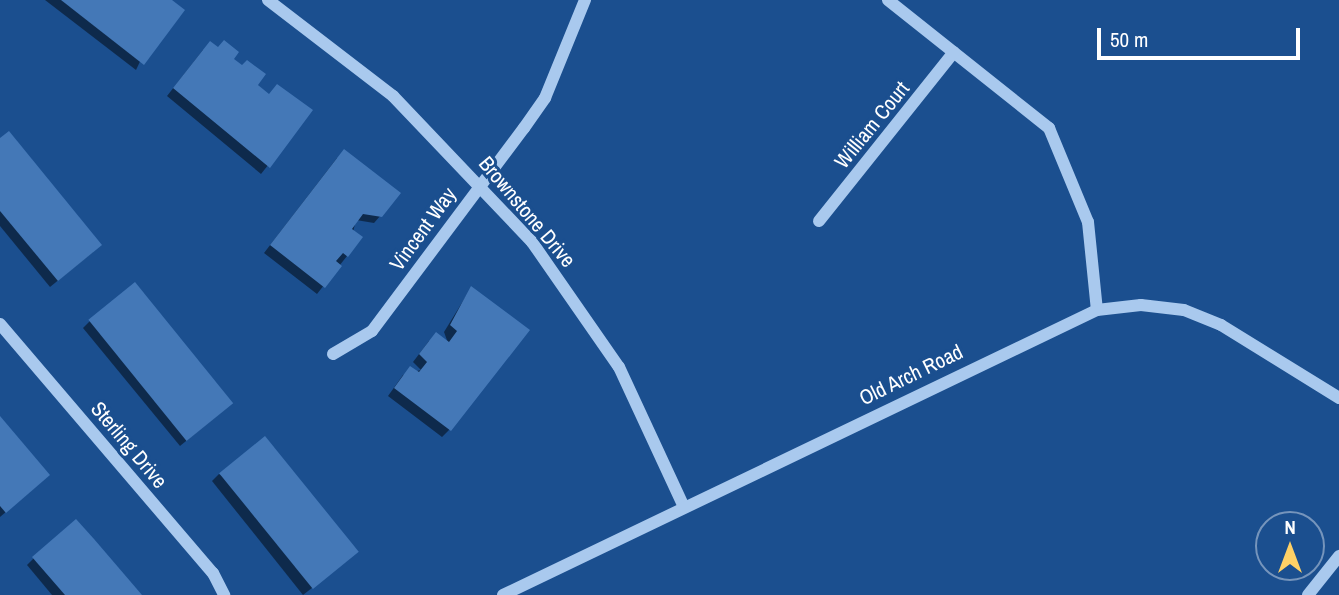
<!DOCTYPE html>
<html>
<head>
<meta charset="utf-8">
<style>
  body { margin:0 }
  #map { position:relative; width:1339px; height:595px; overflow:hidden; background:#1b4f8f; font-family:"Archivo Narrow",sans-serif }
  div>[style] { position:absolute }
  .shadow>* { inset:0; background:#0007 }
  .building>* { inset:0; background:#4478b7; transform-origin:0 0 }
  .minor>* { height:12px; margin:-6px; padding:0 6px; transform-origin:6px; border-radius:6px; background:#a9c9ee }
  span { translate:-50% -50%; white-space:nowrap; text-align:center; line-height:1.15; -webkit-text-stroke:6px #1b4f8f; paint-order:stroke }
  .street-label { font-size:21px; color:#fff }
  .north { position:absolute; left:1255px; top:511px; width:70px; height:70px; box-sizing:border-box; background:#1b4f8f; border:2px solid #7695bc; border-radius:50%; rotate:0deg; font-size:19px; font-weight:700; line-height:28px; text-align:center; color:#fff }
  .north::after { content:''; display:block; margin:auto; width:24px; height:32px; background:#ffd166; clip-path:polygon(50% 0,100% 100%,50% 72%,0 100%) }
  .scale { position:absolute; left:1097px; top:28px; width:203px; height:32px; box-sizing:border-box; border:4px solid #fff; border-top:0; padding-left:9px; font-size:21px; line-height:24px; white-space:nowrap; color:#fff; -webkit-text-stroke:5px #1b4f8f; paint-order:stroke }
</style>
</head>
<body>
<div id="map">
  <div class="shadow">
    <i style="clip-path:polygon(45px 0,169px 0,136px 70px)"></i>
    <i style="clip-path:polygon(203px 50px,231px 59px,269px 96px,311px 111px,261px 174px,167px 96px)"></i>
    <i style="clip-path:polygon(0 140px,93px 252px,50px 287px,0 226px)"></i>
    <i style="clip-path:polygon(337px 158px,381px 215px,374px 223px,356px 220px,347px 256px,317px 294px,264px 253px)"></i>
    <i style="clip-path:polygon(471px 288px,449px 430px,442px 437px,388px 396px,403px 375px,421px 370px,413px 362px,429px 341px,448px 343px,444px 332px)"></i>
    <i style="clip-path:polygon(90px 321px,225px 409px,180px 446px,83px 328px)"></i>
    <i style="clip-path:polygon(0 419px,41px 482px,0 517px)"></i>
    <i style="clip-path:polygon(219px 474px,349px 559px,303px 595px,212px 481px)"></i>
    <i style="clip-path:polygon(34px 558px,139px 595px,52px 595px,27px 565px)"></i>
  </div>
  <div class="building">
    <i style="clip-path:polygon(61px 0,172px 0,185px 10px,144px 65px)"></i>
    <i style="clip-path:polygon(224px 40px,239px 52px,234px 59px,242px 65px,247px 60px,266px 74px,258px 85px,269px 94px,277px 84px,313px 110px,270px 168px,173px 88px,210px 41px,218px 47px)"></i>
    <i style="clip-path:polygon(9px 131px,102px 245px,58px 281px,0 211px,0 138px)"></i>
    <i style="clip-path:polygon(344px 149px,401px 193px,382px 217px,363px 214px,352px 229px,363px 237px,348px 257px,343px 253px,336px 261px,342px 266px,325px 288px,270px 245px)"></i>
    <i style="left:135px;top:282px;width:156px;height:60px;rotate:51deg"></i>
    <i style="clip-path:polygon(471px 286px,530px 330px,451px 431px,394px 388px,410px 366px,419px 372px,427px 362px,419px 354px,436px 332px,449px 342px,457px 331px,450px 325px)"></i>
    <i style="clip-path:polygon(0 416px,50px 475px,6px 513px,0 506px)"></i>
    <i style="left:265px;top:436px;width:149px;height:59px;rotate:51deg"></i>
    <i style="clip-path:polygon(76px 519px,94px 539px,142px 595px,65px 595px,32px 557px)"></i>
  </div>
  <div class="minor">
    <i style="left:268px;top:0;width:158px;rotate:37.5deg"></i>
    <i style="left:393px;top:96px;width:202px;rotate:46.4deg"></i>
    <i style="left:532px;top:242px;width:152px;rotate:55.2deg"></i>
    <i style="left:619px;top:367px;width:154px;rotate:65.1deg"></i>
    <i style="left:888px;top:0;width:206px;rotate:38.5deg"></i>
    <i style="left:1049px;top:128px;width:102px;rotate:67.5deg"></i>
    <i style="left:1088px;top:222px;width:88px;rotate:84.2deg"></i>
    <i style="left:819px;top:221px;width:216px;rotate:-51.4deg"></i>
    <i style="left:0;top:324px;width:328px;rotate:49.5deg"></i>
    <i style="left:213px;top:573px;width:25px;rotate:63deg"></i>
    <i style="left:333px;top:354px;width:45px;rotate:-30.5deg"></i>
    <i style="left:372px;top:331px;width:254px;rotate:-53.2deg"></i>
    <i style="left:524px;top:128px;width:37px;rotate:-55deg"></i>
    <i style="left:545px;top:98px;width:106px;rotate:-67.8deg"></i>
    <i style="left:503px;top:595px;width:659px;rotate:-25.63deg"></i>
    <i style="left:1097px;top:310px;width:44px;rotate:-6.5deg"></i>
    <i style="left:1141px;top:305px;width:43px;rotate:6.6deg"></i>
    <i style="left:1184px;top:310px;width:40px;rotate:22deg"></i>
    <i style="left:1221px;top:325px;width:139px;rotate:31.7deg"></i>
    <i style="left:1308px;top:595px;width:50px;rotate:-51.5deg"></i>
  </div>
  <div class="street-label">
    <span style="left:872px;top:125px;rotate:-51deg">William Court</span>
    <span style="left:527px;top:212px;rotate:50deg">Brownstone Drive</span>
    <span style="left:423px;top:229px;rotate:-54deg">Vincent Way</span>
    <span style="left:911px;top:375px;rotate:-26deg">Old Arch Road</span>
    <span style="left:129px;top:445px;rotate:50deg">Sterling Drive</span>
  </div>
  <div class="north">N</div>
  <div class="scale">50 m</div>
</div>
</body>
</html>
